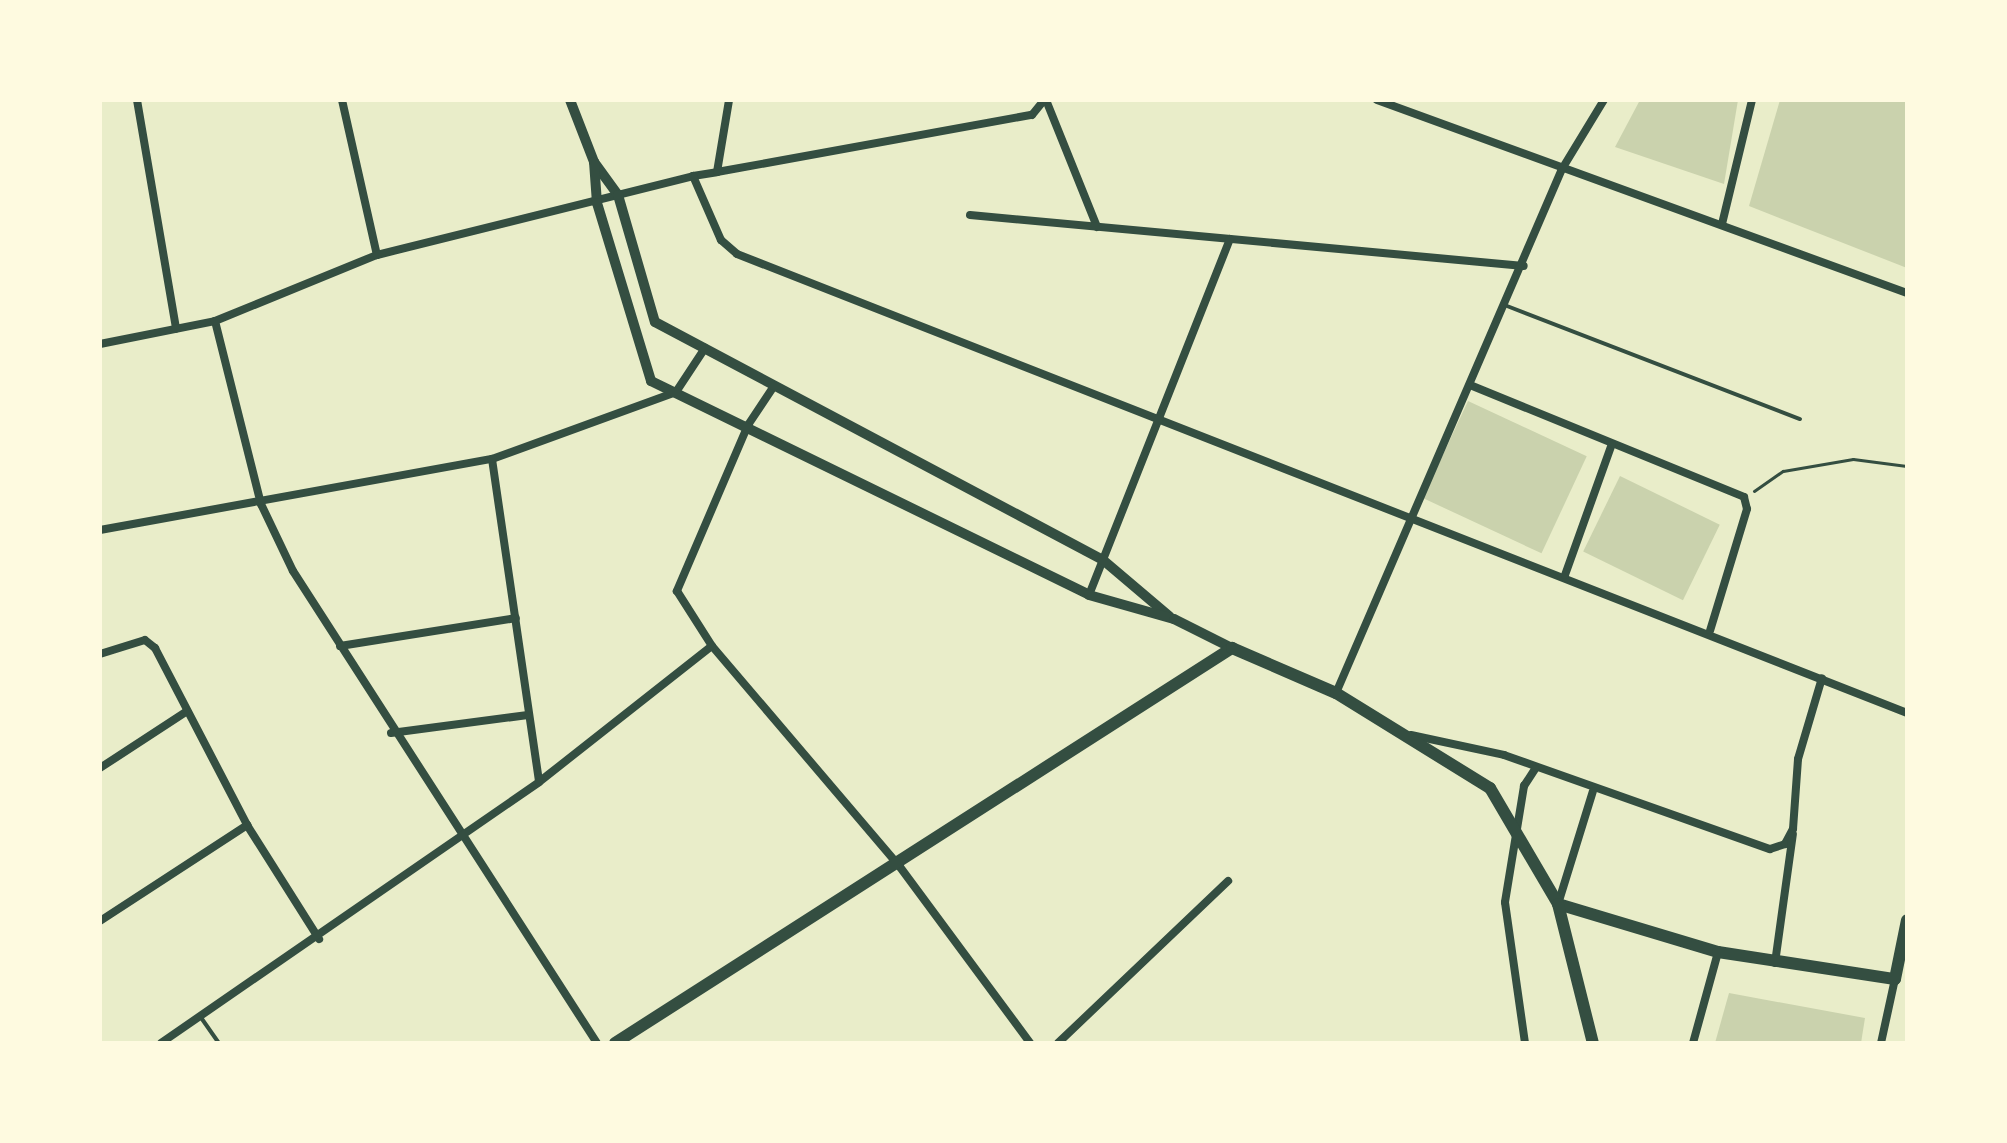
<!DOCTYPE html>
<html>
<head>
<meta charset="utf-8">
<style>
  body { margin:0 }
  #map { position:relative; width:2007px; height:1143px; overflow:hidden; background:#e9edc9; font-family:"PT Sans",sans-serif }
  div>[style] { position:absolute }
  .green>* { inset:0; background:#cad2ad; transform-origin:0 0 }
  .path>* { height:3px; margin:-1.5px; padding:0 1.5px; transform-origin:1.5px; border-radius:1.5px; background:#344e41 }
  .service>* { height:4px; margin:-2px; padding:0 2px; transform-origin:2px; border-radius:2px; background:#344e41 }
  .minor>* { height:8px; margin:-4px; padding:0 4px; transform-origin:4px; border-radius:4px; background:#344e41 }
  .tertiary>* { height:10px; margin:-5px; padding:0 5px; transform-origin:5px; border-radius:5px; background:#344e41 }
  .secondary>* { height:12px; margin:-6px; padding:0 6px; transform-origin:6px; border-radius:6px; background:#344e41 }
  span { translate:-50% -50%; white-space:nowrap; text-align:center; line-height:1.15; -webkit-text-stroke:7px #fefae0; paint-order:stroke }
  .frame { position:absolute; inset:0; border:102px solid #fefae0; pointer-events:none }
</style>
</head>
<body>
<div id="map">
  <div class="green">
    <i style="clip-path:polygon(1640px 100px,1738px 100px,1724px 184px,1615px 147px)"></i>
    <i style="clip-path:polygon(1780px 100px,1907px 100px,1907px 268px,1749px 206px)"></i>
    <i style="left:1468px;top:401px;width:131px;height:107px;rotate:25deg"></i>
    <i style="left:1620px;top:476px;width:111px;height:84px;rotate:26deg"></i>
    <i style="clip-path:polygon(1729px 993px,1865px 1018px,1861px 1043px,1715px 1043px)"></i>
  </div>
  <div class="path">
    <i style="left:1754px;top:491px;width:35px;rotate:-35deg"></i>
    <i style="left:1783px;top:471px;width:71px;rotate:-9.7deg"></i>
    <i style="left:1853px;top:459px;width:54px;rotate:7.4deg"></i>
  </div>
  <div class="service">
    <i style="left:1507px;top:306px;width:314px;rotate:21.1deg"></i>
    <i style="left:202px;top:1019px;width:29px;rotate:55deg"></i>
  </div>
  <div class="minor">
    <i style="left:137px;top:100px;width:232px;rotate:80.3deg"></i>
    <i style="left:342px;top:100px;width:159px;rotate:77.3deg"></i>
    <i style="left:1046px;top:100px;width:137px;rotate:68.1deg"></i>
    <i style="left:1377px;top:100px;width:564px;rotate:20.01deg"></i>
    <i style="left:717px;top:172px;width:320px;rotate:-10.3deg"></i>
    <i style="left:1032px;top:115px;width:19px;rotate:-51deg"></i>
    <i style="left:693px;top:176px;width:24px;rotate:-9deg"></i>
    <i style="left:717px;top:172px;width:73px;rotate:-80.5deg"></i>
    <i style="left:970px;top:215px;width:556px;rotate:5.26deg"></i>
    <i style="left:1722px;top:224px;width:128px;rotate:-76.4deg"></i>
    <i style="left:215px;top:321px;width:189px;rotate:75.9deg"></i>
    <i style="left:261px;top:504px;width:74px;rotate:64.5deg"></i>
    <i style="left:293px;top:571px;width:561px;rotate:57.22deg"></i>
    <i style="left:100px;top:344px;width:117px;rotate:-11.3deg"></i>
    <i style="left:215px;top:321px;width:175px;rotate:-22.2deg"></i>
    <i style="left:377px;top:255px;width:326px;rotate:-14deg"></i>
    <i style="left:693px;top:176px;width:70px;rotate:66.4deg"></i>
    <i style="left:721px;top:240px;width:21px;rotate:41deg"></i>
    <i style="left:737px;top:254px;width:1257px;rotate:21.42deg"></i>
    <i style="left:1470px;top:385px;width:296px;rotate:22.2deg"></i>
    <i style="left:1744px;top:497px;width:12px;rotate:76deg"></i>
    <i style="left:1747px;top:509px;width:127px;rotate:106.9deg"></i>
    <i style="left:774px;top:386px;width:47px;rotate:123.7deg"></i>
    <i style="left:748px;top:425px;width:181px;rotate:113.2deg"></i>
    <i style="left:677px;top:591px;width:65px;rotate:57.5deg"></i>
    <i style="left:712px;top:646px;width:290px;rotate:49.6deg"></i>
    <i style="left:900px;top:867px;width:219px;rotate:53.5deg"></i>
    <i style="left:492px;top:459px;width:326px;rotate:81.7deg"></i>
    <i style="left:100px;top:530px;width:398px;rotate:-10.3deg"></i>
    <i style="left:492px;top:459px;width:196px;rotate:-20deg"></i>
    <i style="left:676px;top:392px;width:53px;rotate:-56.6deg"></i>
    <i style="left:1565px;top:575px;width:139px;rotate:-70.3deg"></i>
    <i style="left:1089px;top:595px;width:383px;rotate:-68.4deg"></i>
    <i style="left:340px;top:646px;width:178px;rotate:-9deg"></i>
    <i style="left:100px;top:654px;width:47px;rotate:-17.3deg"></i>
    <i style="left:145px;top:640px;width:13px;rotate:39deg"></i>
    <i style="left:155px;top:648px;width:199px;rotate:62.5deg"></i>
    <i style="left:247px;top:825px;width:135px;rotate:57.7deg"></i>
    <i style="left:1336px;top:693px;width:571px;rotate:-66.67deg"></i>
    <i style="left:1562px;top:169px;width:81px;rotate:-58.7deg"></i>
    <i style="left:391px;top:733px;width:138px;rotate:-7.5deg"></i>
    <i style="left:1411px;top:735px;width:95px;rotate:12.1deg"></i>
    <i style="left:1504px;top:755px;width:282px;rotate:19.5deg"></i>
    <i style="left:1770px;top:849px;width:16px;rotate:-18deg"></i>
    <i style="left:1785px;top:844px;width:17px;rotate:-62deg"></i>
    <i style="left:1793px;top:829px;width:70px;rotate:-85.9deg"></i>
    <i style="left:1798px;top:759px;width:84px;rotate:-73.5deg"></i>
    <i style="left:100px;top:768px;width:104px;rotate:-33.2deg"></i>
    <i style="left:1558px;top:904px;width:118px;rotate:-72.8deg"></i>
    <i style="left:100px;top:921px;width:176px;rotate:-33.1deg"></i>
    <i style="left:1775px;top:963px;width:130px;rotate:-82.1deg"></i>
    <i style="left:161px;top:1043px;width:459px;rotate:-34.6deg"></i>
    <i style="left:539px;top:782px;width:220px;rotate:-38.2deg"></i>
    <i style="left:1058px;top:1043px;width:235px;rotate:-43.6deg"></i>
    <i style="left:1525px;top:1043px;width:142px;rotate:-98.1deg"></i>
    <i style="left:1505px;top:902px;width:118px;rotate:-80.7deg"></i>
    <i style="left:1524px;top:786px;width:20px;rotate:-57deg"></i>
    <i style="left:1693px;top:1043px;width:94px;rotate:-74.6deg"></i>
    <i style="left:1881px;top:1043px;width:66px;rotate:-77.7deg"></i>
  </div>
  <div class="tertiary">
    <i style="left:570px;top:100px;width:66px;rotate:68.8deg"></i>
    <i style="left:594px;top:162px;width:41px;rotate:54deg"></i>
    <i style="left:618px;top:195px;width:132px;rotate:73.8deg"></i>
    <i style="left:655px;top:322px;width:507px;rotate:27.98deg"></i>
    <i style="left:1103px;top:560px;width:87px;rotate:40.3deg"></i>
    <i style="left:594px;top:162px;width:41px;rotate:85.8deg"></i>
    <i style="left:597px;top:203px;width:186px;rotate:73.1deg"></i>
    <i style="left:651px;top:381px;width:487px;rotate:26deg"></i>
    <i style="left:1089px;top:595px;width:88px;rotate:15.8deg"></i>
    <i style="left:1174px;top:619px;width:65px;rotate:26.6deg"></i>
  </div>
  <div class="secondary">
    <i style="left:1558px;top:904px;width:167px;rotate:16.7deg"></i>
    <i style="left:1718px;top:952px;width:179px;rotate:8.7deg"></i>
    <i style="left:1895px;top:979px;width:60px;rotate:-78.5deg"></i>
    <i style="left:615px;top:1043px;width:733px;rotate:-32.63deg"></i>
    <i style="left:1232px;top:648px;width:113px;rotate:23.4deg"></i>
    <i style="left:1336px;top:693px;width:181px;rotate:31.7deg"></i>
    <i style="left:1490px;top:788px;width:134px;rotate:59.6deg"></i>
    <i style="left:1558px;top:904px;width:143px;rotate:75.9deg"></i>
  </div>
  <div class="frame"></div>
</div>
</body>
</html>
